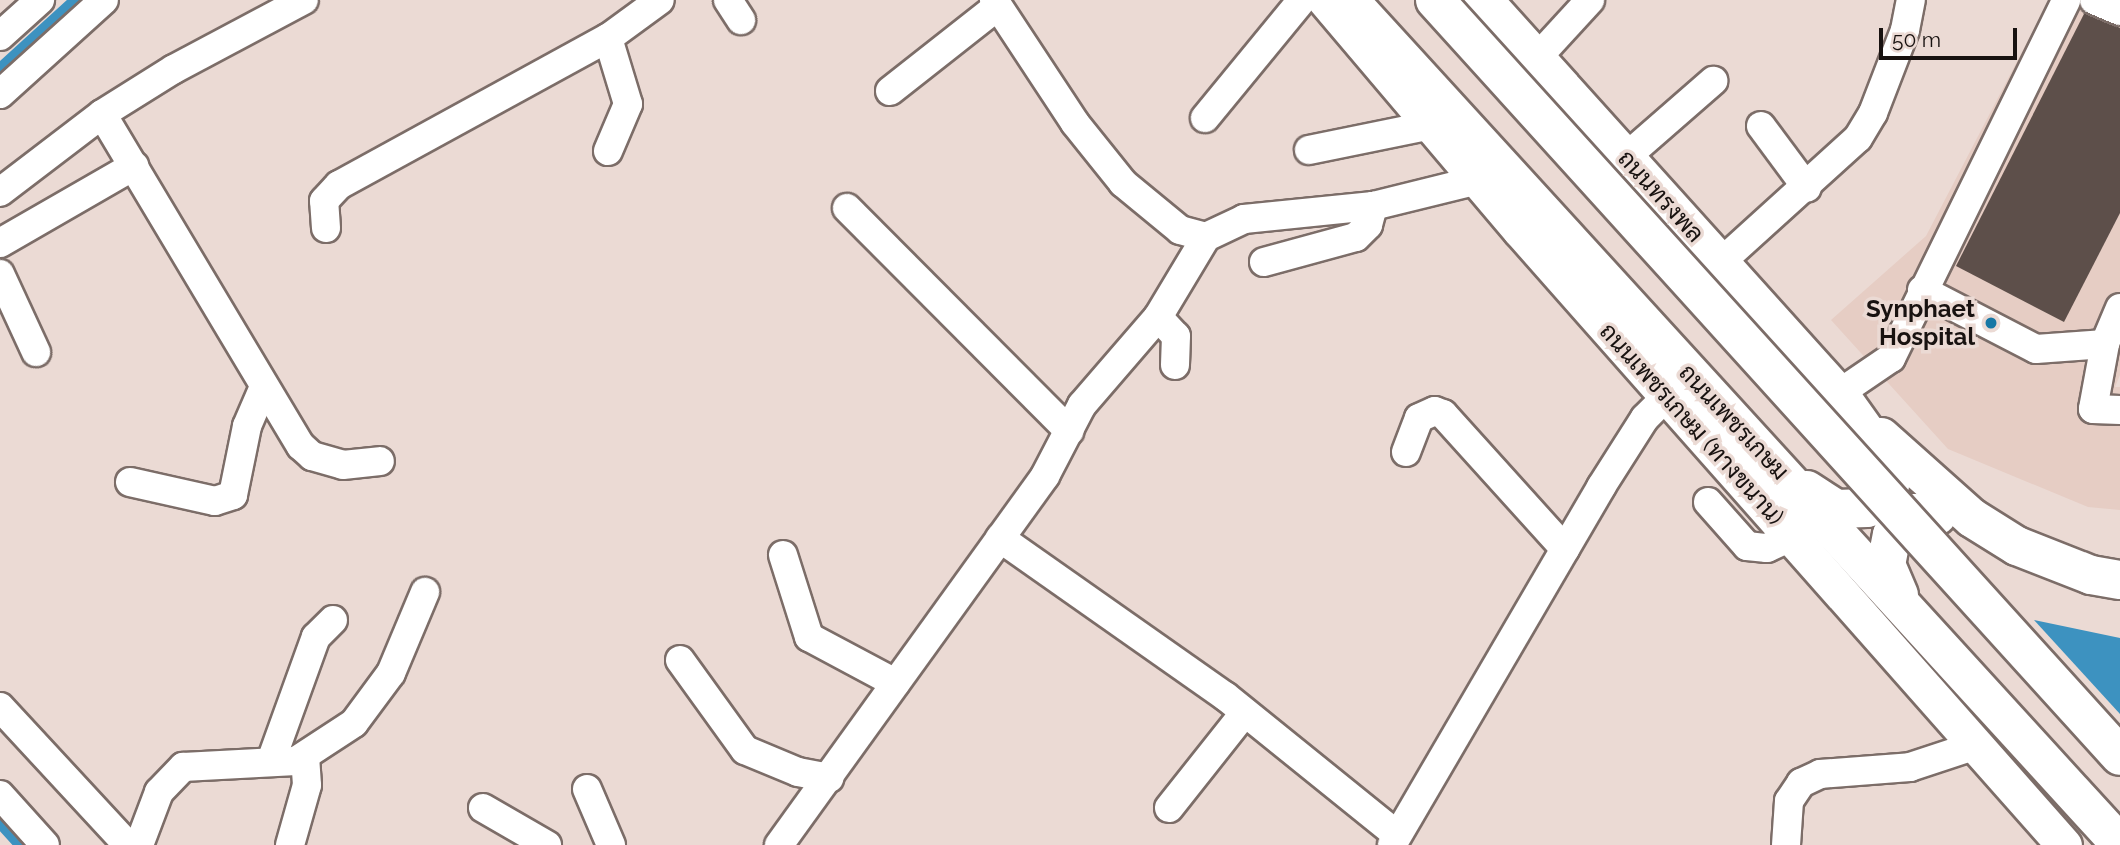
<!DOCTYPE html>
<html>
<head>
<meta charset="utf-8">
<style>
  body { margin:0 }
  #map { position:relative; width:2120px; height:845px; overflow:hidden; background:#ebdad4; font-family:Raleway,Sarabun,sans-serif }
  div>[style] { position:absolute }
  .built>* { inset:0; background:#e6cdc4 }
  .water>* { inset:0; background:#3d92c0 }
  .canal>* { height:19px; margin:-9.5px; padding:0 9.5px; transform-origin:9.5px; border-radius:9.5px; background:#3d92c0 }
  .building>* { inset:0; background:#5d4f4a }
  .roads { filter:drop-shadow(2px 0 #7c6d68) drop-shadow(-2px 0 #7c6d68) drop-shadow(0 2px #7c6d68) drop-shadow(0 -2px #7c6d68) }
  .minor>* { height:28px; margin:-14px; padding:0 14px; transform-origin:14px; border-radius:14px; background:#fff }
  .major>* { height:35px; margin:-17.5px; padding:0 17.5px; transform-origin:17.5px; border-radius:17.5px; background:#fff }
  .highway>* { height:38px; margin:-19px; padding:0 19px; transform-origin:19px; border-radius:19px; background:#fff }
  .bridges { filter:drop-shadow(2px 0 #7c6d68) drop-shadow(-2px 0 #7c6d68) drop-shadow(0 2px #7c6d68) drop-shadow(0 -2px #7c6d68) }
  .highway-bridge>* { height:38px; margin:-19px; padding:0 19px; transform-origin:19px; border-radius:19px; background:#fff }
  .dots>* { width:19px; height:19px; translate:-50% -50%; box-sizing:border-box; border:4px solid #ebdad4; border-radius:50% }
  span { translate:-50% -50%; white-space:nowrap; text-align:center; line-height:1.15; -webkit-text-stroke:7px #ebdad4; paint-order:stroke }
  .street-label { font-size:24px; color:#181210 }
  .poi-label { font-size:24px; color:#181210; font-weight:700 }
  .right { translate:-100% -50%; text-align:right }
  .scale { position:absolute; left:1879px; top:28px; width:138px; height:32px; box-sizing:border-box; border:4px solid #181210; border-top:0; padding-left:9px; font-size:21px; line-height:24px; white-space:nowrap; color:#181210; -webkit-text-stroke:5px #ebdad4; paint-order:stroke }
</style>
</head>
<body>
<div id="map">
  <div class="built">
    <i style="clip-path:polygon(2049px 0,2120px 0,2120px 375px,2115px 387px,2120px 387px,2120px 510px,2088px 507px,1948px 449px,1831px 320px,1926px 236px)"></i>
  </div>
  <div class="water">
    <i style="clip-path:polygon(2034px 620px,2120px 638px,2120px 714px)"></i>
  </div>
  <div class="canal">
    <i style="left:0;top:73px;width:108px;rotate:-42.4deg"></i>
    <i style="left:0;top:817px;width:38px;rotate:48deg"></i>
  </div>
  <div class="building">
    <i style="clip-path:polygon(2086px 10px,2120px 28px,2120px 213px,2064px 322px,1956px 266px)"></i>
  </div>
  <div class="roads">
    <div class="minor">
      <i style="left:728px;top:0;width:24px;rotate:57deg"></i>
      <i style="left:994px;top:0;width:147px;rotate:56.6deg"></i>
      <i style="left:1075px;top:123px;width:77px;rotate:51.3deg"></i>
      <i style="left:1123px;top:183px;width:74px;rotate:39.5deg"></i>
      <i style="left:1180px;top:230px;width:27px;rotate:15deg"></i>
      <i style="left:2094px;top:0;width:28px;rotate:23deg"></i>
      <i style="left:0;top:36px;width:54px;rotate:-42deg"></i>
      <i style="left:1536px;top:59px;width:80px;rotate:-47.5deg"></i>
      <i style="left:890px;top:91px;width:137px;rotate:-38.2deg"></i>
      <i style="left:0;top:94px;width:140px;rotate:-42.1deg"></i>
      <i style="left:102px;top:114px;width:387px;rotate:59.1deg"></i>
      <i style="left:301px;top:446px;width:15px;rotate:42deg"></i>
      <i style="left:312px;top:456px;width:32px;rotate:16deg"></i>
      <i style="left:343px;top:465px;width:37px;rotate:-6deg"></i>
      <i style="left:1205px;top:118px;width:153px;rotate:-50.6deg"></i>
      <i style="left:1761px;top:126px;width:77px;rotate:53.4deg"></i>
      <i style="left:1309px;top:150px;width:126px;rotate:-11.5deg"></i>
      <i style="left:608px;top:151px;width:51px;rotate:-66.9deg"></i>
      <i style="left:628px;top:104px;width:69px;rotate:-106.9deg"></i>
      <i style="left:608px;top:38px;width:64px;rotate:-36.2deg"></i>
      <i style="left:1626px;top:157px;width:116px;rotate:-41.1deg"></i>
      <i style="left:0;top:192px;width:128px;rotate:-37.4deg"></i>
      <i style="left:102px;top:114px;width:85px;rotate:-32deg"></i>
      <i style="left:174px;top:69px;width:147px;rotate:-28deg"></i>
      <i style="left:847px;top:208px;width:315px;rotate:45.1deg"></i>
      <i style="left:326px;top:228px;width:27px;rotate:-94deg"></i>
      <i style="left:324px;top:201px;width:22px;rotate:-47deg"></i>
      <i style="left:339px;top:185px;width:307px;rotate:-28.7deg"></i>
      <i style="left:0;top:243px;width:155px;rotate:-29.9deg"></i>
      <i style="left:1264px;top:262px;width:95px;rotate:-15.2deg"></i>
      <i style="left:1356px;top:237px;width:17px;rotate:-45deg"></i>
      <i style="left:1368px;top:225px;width:20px;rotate:-75deg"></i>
      <i style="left:1720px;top:263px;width:186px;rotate:-42.2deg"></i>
      <i style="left:1858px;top:138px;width:29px;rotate:-59deg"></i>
      <i style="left:1873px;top:113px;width:89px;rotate:-68.9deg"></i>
      <i style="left:1905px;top:30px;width:31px;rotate:-79deg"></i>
      <i style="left:0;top:274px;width:86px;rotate:65.2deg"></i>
      <i style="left:1922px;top:290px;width:128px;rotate:27.4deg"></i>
      <i style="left:2036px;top:349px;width:69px;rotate:-4.1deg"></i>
      <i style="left:2120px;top:308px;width:39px;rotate:113deg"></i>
      <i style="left:2105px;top:344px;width:66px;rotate:100.5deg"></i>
      <i style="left:2093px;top:409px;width:27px;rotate:2deg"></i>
      <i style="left:1158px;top:317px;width:26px;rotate:47deg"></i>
      <i style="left:1176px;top:336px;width:29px;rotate:92deg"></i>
      <i style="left:1838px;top:394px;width:64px;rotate:-34.2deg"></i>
      <i style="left:1891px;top:358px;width:398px;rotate:-63.9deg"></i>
      <i style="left:1406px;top:452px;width:36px;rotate:-69deg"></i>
      <i style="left:1419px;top:418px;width:17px;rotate:-24deg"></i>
      <i style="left:1435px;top:411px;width:9px;rotate:21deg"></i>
      <i style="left:1443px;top:414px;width:182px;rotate:47.9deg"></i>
      <i style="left:130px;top:482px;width:87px;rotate:12.6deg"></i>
      <i style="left:215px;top:501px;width:19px;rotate:-18deg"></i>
      <i style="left:233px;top:495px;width:70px;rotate:-78.5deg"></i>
      <i style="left:247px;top:426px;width:40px;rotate:-66.6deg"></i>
      <i style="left:1708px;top:502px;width:59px;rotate:48.4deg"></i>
      <i style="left:1747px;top:546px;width:20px;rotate:6deg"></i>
      <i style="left:1767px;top:548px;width:26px;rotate:-25deg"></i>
      <i style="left:1000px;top:538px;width:275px;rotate:35.1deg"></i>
      <i style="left:1225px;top:696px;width:221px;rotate:38.9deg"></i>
      <i style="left:783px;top:555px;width:86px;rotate:72.4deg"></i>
      <i style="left:809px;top:637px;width:98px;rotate:28.1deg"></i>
      <i style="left:680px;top:660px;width:111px;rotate:54.2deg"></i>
      <i style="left:745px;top:750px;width:57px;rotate:22.5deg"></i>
      <i style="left:798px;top:772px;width:32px;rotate:11deg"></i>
      <i style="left:0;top:707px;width:188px;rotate:47.2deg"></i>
      <i style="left:271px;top:761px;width:132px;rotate:-70.1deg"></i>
      <i style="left:316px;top:637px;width:24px;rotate:-45deg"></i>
      <i style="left:587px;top:789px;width:61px;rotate:66.8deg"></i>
      <i style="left:0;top:795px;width:67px;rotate:48deg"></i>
      <i style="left:483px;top:808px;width:74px;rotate:30deg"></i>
      <i style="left:1169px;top:808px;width:122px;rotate:-51.6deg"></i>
      <i style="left:139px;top:845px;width:57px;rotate:-69.3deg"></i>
      <i style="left:159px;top:792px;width:35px;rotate:-46deg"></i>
      <i style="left:183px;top:767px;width:113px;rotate:-3deg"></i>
      <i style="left:296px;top:761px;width:69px;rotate:-33.2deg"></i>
      <i style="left:354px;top:723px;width:62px;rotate:-53.5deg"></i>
      <i style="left:391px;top:673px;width:88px;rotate:-67.2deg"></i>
      <i style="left:290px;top:845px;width:62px;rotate:-74.2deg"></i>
      <i style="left:307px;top:785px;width:26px;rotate:-94deg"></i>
      <i style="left:779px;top:845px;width:455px;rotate:-54.2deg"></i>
      <i style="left:1045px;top:476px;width:80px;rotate:-62.5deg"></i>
      <i style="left:1082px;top:405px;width:116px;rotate:-49.2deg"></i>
      <i style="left:1158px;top:317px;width:93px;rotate:-59deg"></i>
      <i style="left:1206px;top:237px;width:42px;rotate:-25.3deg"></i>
      <i style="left:1244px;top:219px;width:130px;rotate:-5.8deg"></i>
      <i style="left:1373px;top:206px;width:108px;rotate:-13.9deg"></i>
      <i style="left:1392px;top:845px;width:415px;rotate:-59.7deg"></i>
      <i style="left:1601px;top:487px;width:82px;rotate:-57.5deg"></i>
      <i style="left:1645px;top:418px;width:31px;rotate:-45deg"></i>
      <i style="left:1786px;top:845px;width:44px;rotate:-86.1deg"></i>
      <i style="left:1789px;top:801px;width:22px;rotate:-56deg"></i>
      <i style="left:1801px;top:783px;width:21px;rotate:-25deg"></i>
      <i style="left:1820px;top:774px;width:90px;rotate:-4.4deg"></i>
      <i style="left:1910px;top:767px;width:71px;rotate:-18.2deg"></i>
    </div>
    <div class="major">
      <i style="left:1325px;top:0;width:302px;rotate:49.7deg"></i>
      <i style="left:1520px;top:230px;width:821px;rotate:48.51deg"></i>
    </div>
    <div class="highway">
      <i style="left:1349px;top:0;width:1143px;rotate:47.59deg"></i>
      <i style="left:1483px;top:0;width:540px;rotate:48deg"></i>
      <i style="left:1844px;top:401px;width:81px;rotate:54.5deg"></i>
      <i style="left:1891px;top:467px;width:17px;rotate:93deg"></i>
      <i style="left:1890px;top:484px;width:18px;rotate:119deg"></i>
      <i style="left:1881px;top:500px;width:16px;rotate:150deg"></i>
      <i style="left:1867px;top:508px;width:31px;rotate:178deg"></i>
      <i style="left:1836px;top:509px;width:35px;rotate:-147deg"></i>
      <i style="left:1881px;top:437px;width:122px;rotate:41.7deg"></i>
      <i style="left:1972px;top:518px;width:53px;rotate:31.9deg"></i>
      <i style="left:2017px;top:546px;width:79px;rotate:21.4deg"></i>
      <i style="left:2091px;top:575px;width:29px;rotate:10deg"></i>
      <i style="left:1899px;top:595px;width:33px;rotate:-113deg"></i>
      <i style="left:1886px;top:565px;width:31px;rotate:-79deg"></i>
      <i style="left:1892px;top:535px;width:31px;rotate:-45deg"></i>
      <i style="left:1914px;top:513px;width:23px;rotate:7deg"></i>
    </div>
  </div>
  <div class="bridges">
    <div class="highway-bridge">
      <i style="left:1435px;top:0;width:1020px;rotate:47.82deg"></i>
    </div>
  </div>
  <div class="dots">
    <i style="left:1991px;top:323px;background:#1878a5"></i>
  </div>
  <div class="street-label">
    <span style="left:1661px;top:196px;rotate:48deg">ถนนทรงพล</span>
    <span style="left:1734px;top:422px;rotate:47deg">ถนนเพชรเกษม</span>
    <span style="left:1692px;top:424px;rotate:48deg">ถนนเพชรเกษม (ทางขนาน)</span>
  </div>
  <div class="poi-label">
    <span class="right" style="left:1975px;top:323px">Synphaet<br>Hospital</span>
  </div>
  <div class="scale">50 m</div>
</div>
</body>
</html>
